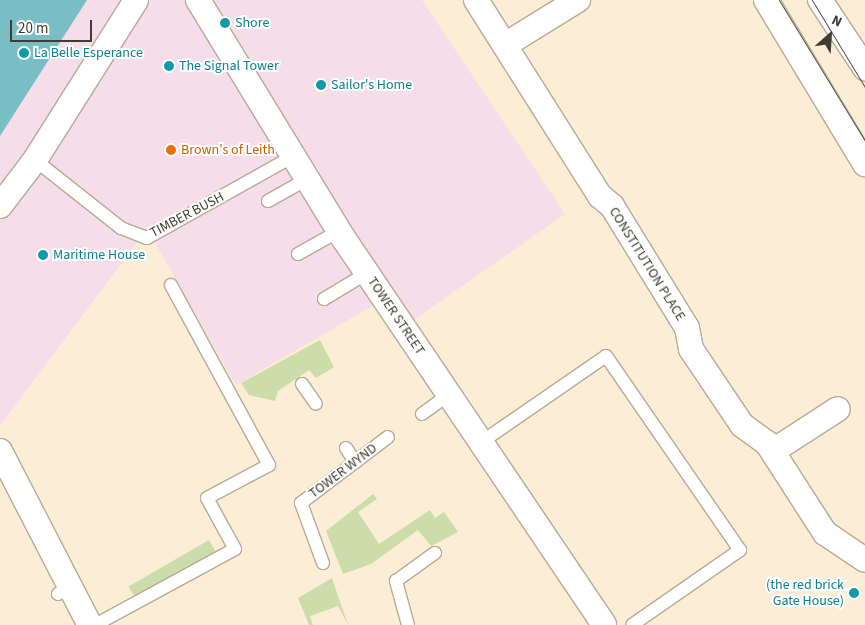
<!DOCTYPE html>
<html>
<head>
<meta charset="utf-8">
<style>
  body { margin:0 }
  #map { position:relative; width:865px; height:625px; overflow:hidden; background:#fcedd6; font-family:"Source Sans 3",sans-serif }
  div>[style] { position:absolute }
  .commercial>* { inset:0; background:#f5dde9 }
  .green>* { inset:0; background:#ccddab; transform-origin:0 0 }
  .water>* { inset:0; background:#7abec5 }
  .roads { filter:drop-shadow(1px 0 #b8aa95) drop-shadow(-1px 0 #b8aa95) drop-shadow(0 1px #b8aa95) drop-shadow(0 -1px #b8aa95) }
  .service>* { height:12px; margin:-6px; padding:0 6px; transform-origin:6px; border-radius:6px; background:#fff }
  .minor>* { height:24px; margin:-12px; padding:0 12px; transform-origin:12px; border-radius:12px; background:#fff }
  .tram>* { height:1px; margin:-0.5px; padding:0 0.5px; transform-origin:0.5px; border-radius:0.5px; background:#565045 }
  .dots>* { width:14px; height:14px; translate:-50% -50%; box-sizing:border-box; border:2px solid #fff; border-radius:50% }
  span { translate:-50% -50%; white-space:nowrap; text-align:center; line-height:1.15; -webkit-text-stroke:4px #fff; paint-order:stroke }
  .culture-label { font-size:14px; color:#0d838f }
  .left { translate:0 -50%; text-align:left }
  .right { translate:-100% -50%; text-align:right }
  .food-label { font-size:14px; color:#c56008 }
  .street-label { font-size:14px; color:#413c33 }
  .north { position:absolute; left:805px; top:10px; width:50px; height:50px; -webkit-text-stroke:4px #fff; paint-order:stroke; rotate:26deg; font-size:14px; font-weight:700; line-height:20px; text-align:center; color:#413c33 }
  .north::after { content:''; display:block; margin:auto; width:18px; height:22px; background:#413c33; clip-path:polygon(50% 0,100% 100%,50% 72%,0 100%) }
  .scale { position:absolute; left:10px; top:20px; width:82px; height:22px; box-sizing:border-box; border:2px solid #413c33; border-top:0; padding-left:6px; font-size:15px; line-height:18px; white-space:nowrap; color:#413c33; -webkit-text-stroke:4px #fff; paint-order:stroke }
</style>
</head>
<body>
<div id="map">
  <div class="commercial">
    <i style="clip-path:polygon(76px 0,422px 0,565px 214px,395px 333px,374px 305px,236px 385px,147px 229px,0 426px,0 111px)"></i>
  </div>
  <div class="green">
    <i style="clip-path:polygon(320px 340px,334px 367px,316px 378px,309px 370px,278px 391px,275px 401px,249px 395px,241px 383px)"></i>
    <i style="clip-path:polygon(373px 494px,377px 499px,358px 512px,379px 544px,430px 510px,435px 518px,444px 512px,458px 532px,431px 546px,418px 530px,371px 564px,343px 574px,326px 531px)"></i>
    <i style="left:209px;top:540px;width:16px;height:93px;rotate:60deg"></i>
    <i style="clip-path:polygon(332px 578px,348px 625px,338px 606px,310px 616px,313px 625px,309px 625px,298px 598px)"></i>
  </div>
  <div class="water">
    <i style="clip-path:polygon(0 0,87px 0,0 136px)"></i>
  </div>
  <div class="roads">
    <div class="service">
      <i style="left:35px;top:160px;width:110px;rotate:38.3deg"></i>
      <i style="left:121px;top:228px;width:28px;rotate:21deg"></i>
      <i style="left:147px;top:238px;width:168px;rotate:-29.2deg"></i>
      <i style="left:268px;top:201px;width:45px;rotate:-29.4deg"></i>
      <i style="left:298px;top:254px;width:47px;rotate:-29.3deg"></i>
      <i style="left:324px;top:299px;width:50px;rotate:-31.2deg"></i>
      <i style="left:302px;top:384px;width:24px;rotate:55deg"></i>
      <i style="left:422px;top:414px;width:32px;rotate:-36deg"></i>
      <i style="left:480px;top:443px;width:153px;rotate:-34.6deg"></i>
      <i style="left:606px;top:356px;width:236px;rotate:55.4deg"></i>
      <i style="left:740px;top:550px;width:131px;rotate:145.2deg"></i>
      <i style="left:346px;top:448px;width:17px;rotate:57deg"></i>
      <i style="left:323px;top:563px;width:64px;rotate:-110.1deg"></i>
      <i style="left:301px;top:503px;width:109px;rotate:-37.2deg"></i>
      <i style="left:58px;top:594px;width:15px;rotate:-37deg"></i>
      <i style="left:95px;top:625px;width:159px;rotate:-28.5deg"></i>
      <i style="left:235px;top:549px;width:58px;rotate:-118.8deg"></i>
      <i style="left:207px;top:498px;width:70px;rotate:-28deg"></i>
      <i style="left:269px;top:465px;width:205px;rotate:-118.6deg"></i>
      <i style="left:408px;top:625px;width:46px;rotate:-105.3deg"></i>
      <i style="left:396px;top:581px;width:48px;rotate:-35.7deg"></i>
    </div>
    <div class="minor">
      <i style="left:198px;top:0;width:280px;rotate:58.6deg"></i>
      <i style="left:344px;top:239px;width:465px;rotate:56deg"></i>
      <i style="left:476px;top:0;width:232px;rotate:57.7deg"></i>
      <i style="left:600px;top:196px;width:16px;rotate:40deg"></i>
      <i style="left:612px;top:206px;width:143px;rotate:58.4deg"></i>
      <i style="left:687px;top:328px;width:21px;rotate:79deg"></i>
      <i style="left:691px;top:349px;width:92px;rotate:56.1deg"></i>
      <i style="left:742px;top:425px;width:31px;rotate:36deg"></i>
      <i style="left:767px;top:443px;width:107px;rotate:57.2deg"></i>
      <i style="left:825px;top:533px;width:48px;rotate:34deg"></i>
      <i style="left:766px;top:0;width:192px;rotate:58.9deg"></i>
      <i style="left:820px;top:0;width:82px;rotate:56.5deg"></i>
      <i style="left:505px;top:45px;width:86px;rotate:-31.7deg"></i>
      <i style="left:0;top:206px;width:58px;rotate:-52.7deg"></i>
      <i style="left:35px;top:160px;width:189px;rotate:-57.7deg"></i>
      <i style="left:0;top:451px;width:196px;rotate:62.7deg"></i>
      <i style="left:773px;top:451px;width:77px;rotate:-32.9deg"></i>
    </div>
  </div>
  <div class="tram">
    <i style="left:779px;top:0;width:165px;rotate:58.6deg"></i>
    <i style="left:812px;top:0;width:102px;rotate:58.7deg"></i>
  </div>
  <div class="dots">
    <i style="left:225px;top:23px;background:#0f9aa8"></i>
    <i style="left:24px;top:53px;background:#0f9aa8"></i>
    <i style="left:169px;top:66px;background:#0f9aa8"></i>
    <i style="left:321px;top:85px;background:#0f9aa8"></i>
    <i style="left:171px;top:150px;background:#e8710a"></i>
    <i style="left:43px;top:255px;background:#0f9aa8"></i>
    <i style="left:854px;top:593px;background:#0f9aa8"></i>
  </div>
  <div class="culture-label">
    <span class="left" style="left:235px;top:23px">Shore</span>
    <span class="left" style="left:34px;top:53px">La Belle Esperance</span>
    <span class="left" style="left:179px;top:66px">The Signal Tower</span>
    <span class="left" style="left:331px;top:85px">Sailor's Home</span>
    <span class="left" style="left:53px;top:255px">Maritime House</span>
    <span class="right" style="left:844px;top:593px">(the red brick<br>Gate House)</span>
  </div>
  <div class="food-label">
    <span class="left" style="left:181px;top:150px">Brown's of Leith</span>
  </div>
  <div class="street-label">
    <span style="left:187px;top:215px;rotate:-28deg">TIMBER BUSH</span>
    <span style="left:647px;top:264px;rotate:58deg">CONSTITUTION PLACE</span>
    <span style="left:396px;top:316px;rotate:56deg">TOWER STREET</span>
    <span style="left:343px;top:471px;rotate:-37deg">TOWER WYND</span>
  </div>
  <div class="north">N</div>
  <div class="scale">20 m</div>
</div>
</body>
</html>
